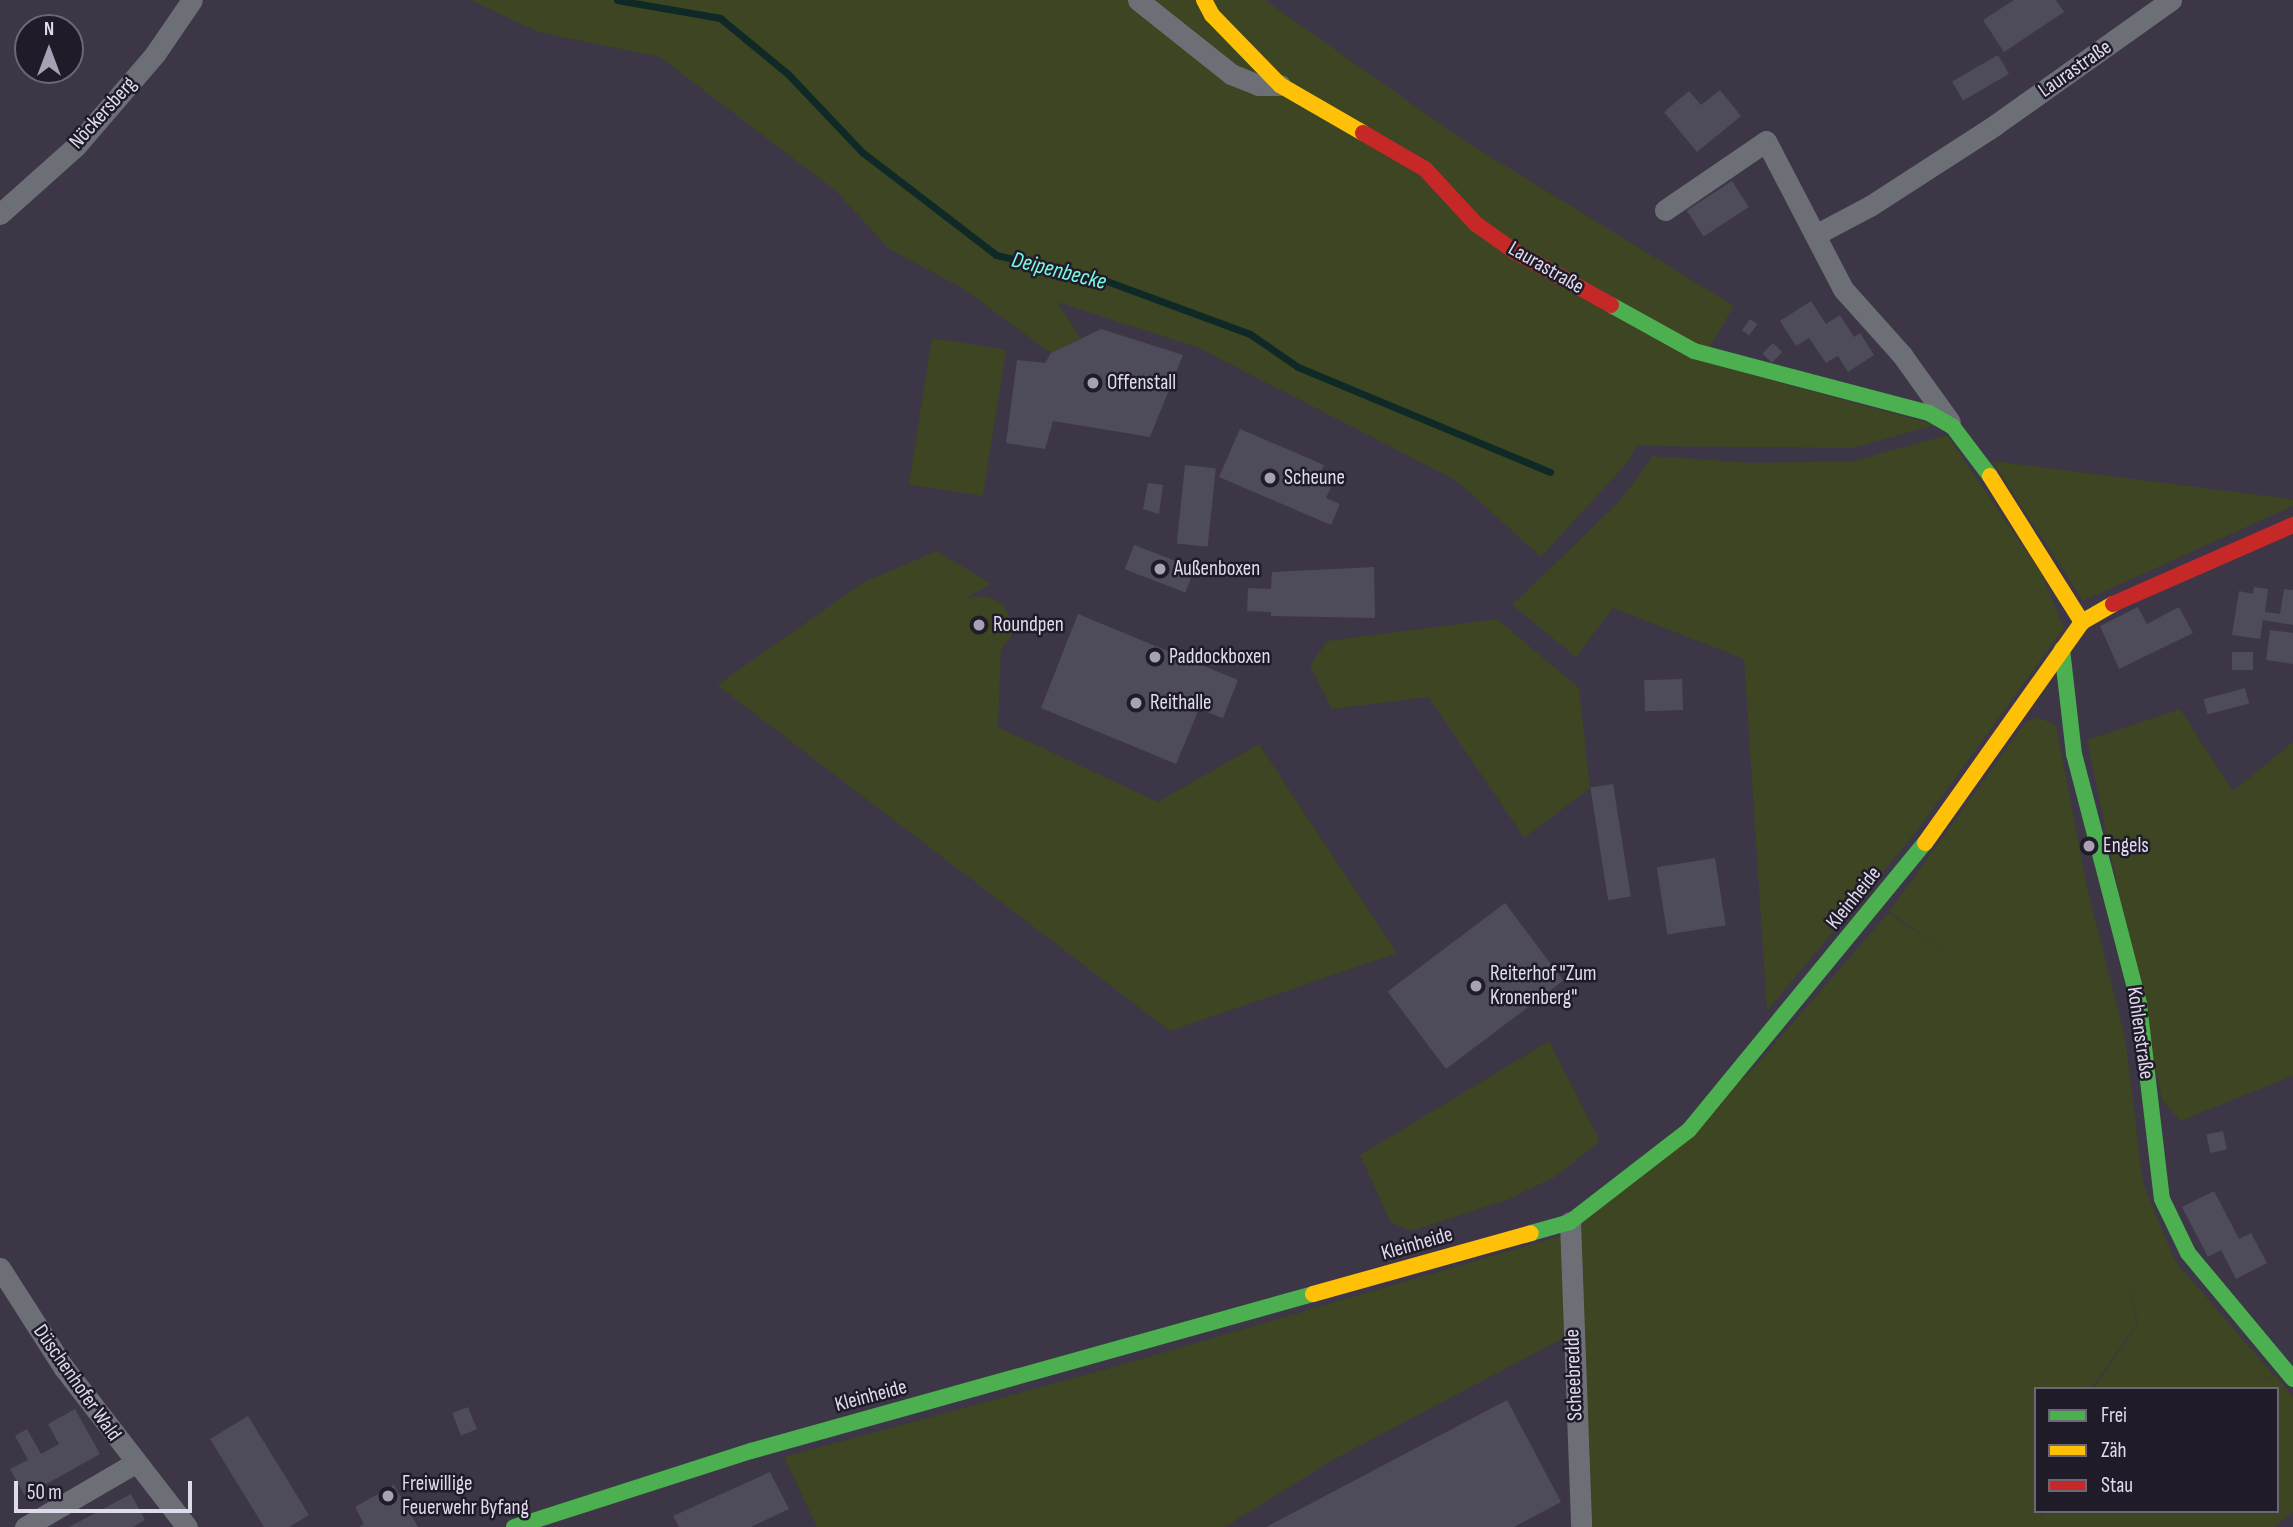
<!DOCTYPE html>
<html>
<head>
<meta charset="utf-8">
<style>
  body { margin:0 }
  #map { position:relative; width:2293px; height:1527px; overflow:hidden; background:#3c3646; font-family:"Sofia Sans Condensed",sans-serif }
  div>[style] { position:absolute }
  .green>* { inset:0; background:#3d4522; transform-origin:0 0 }
  .stream>* { height:7px; margin:-3.5px; padding:0 3.5px; transform-origin:3.5px; border-radius:3.5px; background:#0f2926 }
  .building>* { inset:0; background:#4e4c5a; transform-origin:0 0 }
  .street>* { height:21px; margin:-10.5px; padding:0 10.5px; transform-origin:10.5px; border-radius:10.5px; background:#6c7076 }
  .fast>* { height:16px; margin:-8px; padding:0 8px; transform-origin:8px; border-radius:8px; background:#4caf50 }
  .slow>* { height:16px; margin:-8px; padding:0 8px; transform-origin:8px; border-radius:8px; background:#ffc107 }
  .jam>* { height:16px; margin:-8px; padding:0 8px; transform-origin:8px; border-radius:8px; background:#c62828 }
  .dots>* { width:19px; height:19px; translate:-50% -50%; box-sizing:border-box; border:4px solid #1f1b28; border-radius:50% }
  span { translate:-50% -50%; white-space:nowrap; text-align:center; line-height:1.15; -webkit-text-stroke:5px #1f1b28; paint-order:stroke }
  .street-label { font-size:21px; color:#e0daed }
  .poi-label { font-size:21px; color:#e0daed }
  .left { translate:0 -50%; text-align:left }
  .water-label { font-size:23px; color:#7bfae4; font-style:italic }
  .legend { position:absolute; left:2034px; top:1387px; width:245px; height:126px; box-sizing:border-box; background:#1f1b28; border:2px solid #6c6777; margin:0; padding:9px 12px; list-style:none; font-size:21px; color:#e0daed }
  .legend li { display:flex; align-items:center; gap:14px; height:35px }
  .legend b { width:35px; border:2px solid #6c6777 }
  .north { position:absolute; left:14px; top:14px; width:70px; height:70px; box-sizing:border-box; background:#1f1b28; border:2px solid #6c6777; border-radius:50%; rotate:0deg; font-size:19px; font-weight:700; line-height:28px; text-align:center; color:#e0daed }
  .north::after { content:''; display:block; margin:auto; width:24px; height:32px; background:#a7a1b3; clip-path:polygon(50% 0,100% 100%,50% 72%,0 100%) }
  .scale { position:absolute; left:14px; top:1481px; width:178px; height:32px; box-sizing:border-box; border:4px solid #e0daed; border-top:0; padding-left:9px; font-size:21px; line-height:24px; white-space:nowrap; color:#e0daed; -webkit-text-stroke:5px #1f1b28; paint-order:stroke }
</style>
</head>
<body>
<div id="map">
  <div class="green">
    <i style="clip-path:polygon(471px 0,1265px 0,1460px 138px,1734px 306px,1701px 361px,1935px 425px,1853px 448px,1637px 446px,1627px 463px,1541px 557px,1457px 481px,1199px 348px,1057px 302px,1081px 338px,1051px 353px,962px 288px,889px 249px,836px 191px,660px 57px,538px 32px)"></i>
    <i style="left:932px;top:338px;width:75px;height:148px;rotate:9deg"></i>
    <i style="clip-path:polygon(1947px 435px,2042px 574px,2064px 628px,1916px 832px,1767px 1011px,1744px 659px,1613px 608px,1576px 657px,1512px 605px,1619px 502px,1653px 456px,1754px 463px,1854px 461px)"></i>
    <i style="clip-path:polygon(1992px 461px,2283px 498px,2293px 500px,2293px 506px,2083px 601px)"></i>
    <i style="clip-path:polygon(937px 551px,991px 584px,966px 598px,986px 596px,1002px 603px,1011px 620px,1011px 637px,1001px 649px,998px 727px,1158px 802px,1259px 744px,1397px 953px,1170px 1031px,717px 685px,864px 582px)"></i>
    <i style="clip-path:polygon(1497px 619px,1579px 688px,1590px 788px,1524px 838px,1429px 697px,1332px 709px,1310px 666px,1327px 641px)"></i>
    <i style="clip-path:polygon(2180px 709px,2233px 791px,2293px 742px,2293px 1076px,2180px 1121px,2162px 1100px,2087px 740px)"></i>
    <i style="clip-path:polygon(evenodd,2037px 717px,2056px 725px,2086px 882px,2125px 1037px,2143px 1183px,2175px 1261px,2273px 1374px,2258px 1384px,2275px 1374px,2293px 1397px,2293px 1512px,2274px 1527px,1586px 1527px,1577px 1226px,1752px 1070px,1888px 913px,1957px 959px,1889px 912px,2025px 723px,2037px 717px,2127px 1274px,2138px 1324px,2093px 1389px,2277px 1389px,2277px 1511px,2042px 1511px,2040px 1519px,2041px 1511px,2036px 1511px,2036px 1389px,2091px 1389px,2137px 1324px,2127px 1274px)"></i>
    <i style="clip-path:polygon(1549px 1041px,1600px 1141px,1555px 1177px,1507px 1200px,1412px 1231px,1391px 1223px,1360px 1155px)"></i>
    <i style="clip-path:polygon(1561px 1236px,1565px 1337px,1333px 1460px,1225px 1527px,817px 1527px,784px 1457px,1114px 1367px)"></i>
  </div>
  <div class="stream">
    <i style="left:617px;top:0;width:105px;rotate:9.9deg"></i>
    <i style="left:720px;top:18px;width:88px;rotate:39.5deg"></i>
    <i style="left:788px;top:74px;width:108px;rotate:46.5deg"></i>
    <i style="left:862px;top:152px;width:169px;rotate:37.5deg"></i>
    <i style="left:996px;top:255px;width:111px;rotate:13deg"></i>
    <i style="left:1104px;top:280px;width:156px;rotate:20.3deg"></i>
    <i style="left:1250px;top:334px;width:58px;rotate:34.5deg"></i>
    <i style="left:1298px;top:367px;width:273px;rotate:22.6deg"></i>
  </div>
  <div class="building">
    <i style="clip-path:polygon(2014px 0,2056px 0,2064px 12px,2004px 52px,1983px 20px)"></i>
    <i style="left:1998px;top:55px;width:22px;height:53px;rotate:60deg"></i>
    <i style="clip-path:polygon(1720px 90px,1741px 116px,1697px 152px,1664px 112px,1689px 91px,1701px 105px)"></i>
    <i style="left:1732px;top:181px;width:31px;height:54px;rotate:57deg"></i>
    <i style="clip-path:polygon(1811px 301px,1826px 324px,1840px 315px,1854px 337px,1860px 333px,1874px 355px,1848px 372px,1838px 356px,1826px 363px,1809px 338px,1796px 346px,1780px 321px)"></i>
    <i style="left:1750px;top:319px;width:9px;height:14px;rotate:36deg"></i>
    <i style="clip-path:polygon(1101px 329px,1183px 355px,1150px 437px,1053px 421px,1045px 449px,1006px 443px,1017px 360px,1045px 363px,1051px 353px)"></i>
    <i style="left:1773px;top:343px;width:13px;height:15px;rotate:45deg"></i>
    <i style="clip-path:polygon(1240px 429px,1324px 465px,1318px 479px,1332px 485px,1326px 498px,1340px 504px,1331px 525px,1219px 477px)"></i>
    <i style="left:1185px;top:465px;width:31px;height:79px;rotate:6deg"></i>
    <i style="clip-path:polygon(1148px 483px,1163px 485px,1159px 514px,1143px 509px)"></i>
    <i style="left:1134px;top:545px;width:65px;height:26px;rotate:21deg"></i>
    <i style="clip-path:polygon(1374px 567px,1375px 618px,1271px 616px,1271px 612px,1247px 611px,1248px 588px,1271px 589px,1272px 572px)"></i>
    <i style="clip-path:polygon(2254px 587px,2268px 589px,2265px 612px,2280px 614px,2284px 589px,2293px 590px,2293px 625px,2263px 620px,2260px 639px,2232px 635px,2239px 591px,2253px 594px)"></i>
    <i style="clip-path:polygon(2138px 607px,2147px 624px,2179px 607px,2193px 633px,2119px 669px,2100px 626px)"></i>
    <i style="clip-path:polygon(1078px 614px,1238px 680px,1223px 718px,1199px 709px,1176px 764px,1041px 708px)"></i>
    <i style="clip-path:polygon(2270px 630px,2293px 633px,2293px 664px,2266px 660px)"></i>
    <i style="left:2232px;top:652px;width:21px;height:18px"></i>
    <i style="left:1682px;top:679px;width:31px;height:38px;rotate:88deg"></i>
    <i style="left:2245px;top:688px;width:16px;height:43px;rotate:75deg"></i>
    <i style="left:1613px;top:784px;width:114px;height:23px;rotate:81deg"></i>
    <i style="left:1715px;top:858px;width:68px;height:59px;rotate:81deg"></i>
    <i style="left:1505px;top:903px;width:97px;height:147px;rotate:53deg"></i>
    <i style="left:2223px;top:1131px;width:19px;height:17px;rotate:78deg"></i>
    <i style="clip-path:polygon(2214px 1191px,2239px 1239px,2251px 1233px,2267px 1263px,2236px 1279px,2221px 1250px,2208px 1257px,2182px 1207px)"></i>
    <i style="clip-path:polygon(1507px 1400px,1561px 1502px,1514px 1527px,1266px 1527px)"></i>
    <i style="left:468px;top:1407px;width:24px;height:17px;rotate:68deg"></i>
    <i style="clip-path:polygon(75px 1409px,100px 1454px,25px 1496px,10px 1469px,28px 1460px,15px 1436px,27px 1429px,41px 1454px,59px 1444px,48px 1424px)"></i>
    <i style="clip-path:polygon(248px 1416px,309px 1515px,289px 1527px,264px 1527px,210px 1439px)"></i>
    <i style="clip-path:polygon(770px 1472px,789px 1509px,751px 1527px,679px 1527px,673px 1516px)"></i>
    <i style="clip-path:polygon(394px 1485px,418px 1527px,359px 1527px,364px 1524px,355px 1507px)"></i>
    <i style="clip-path:polygon(131px 1494px,145px 1520px,133px 1527px,69px 1527px)"></i>
  </div>
  <div class="street">
    <i style="left:1138px;top:0;width:119px;rotate:38.5deg"></i>
    <i style="left:1231px;top:74px;width:29px;rotate:22deg"></i>
    <i style="left:1258px;top:85px;width:22px"></i>
    <i style="left:1665px;top:210px;width:122px;rotate:-34.3deg"></i>
    <i style="left:1766px;top:141px;width:167px;rotate:62.5deg"></i>
    <i style="left:1843px;top:289px;width:89px;rotate:48.2deg"></i>
    <i style="left:1902px;top:355px;width:82px;rotate:54.4deg"></i>
    <i style="left:0;top:214px;width:102px;rotate:-41.8deg"></i>
    <i style="left:76px;top:146px;width:121px;rotate:-49.3deg"></i>
    <i style="left:155px;top:54px;width:65px;rotate:-55.6deg"></i>
    <i style="left:1815px;top:235px;width:62px;rotate:-27.8deg"></i>
    <i style="left:1870px;top:206px;width:149px;rotate:-32.9deg"></i>
    <i style="left:1995px;top:125px;width:216px;rotate:-35.4deg"></i>
    <i style="left:1570px;top:1222px;width:305px;rotate:87.9deg"></i>
    <i style="left:0;top:1268px;width:119px;rotate:57.4deg"></i>
    <i style="left:64px;top:1368px;width:201px;rotate:52.3deg"></i>
    <i style="left:25px;top:1527px;width:127px;rotate:-30.2deg"></i>
  </div>
  <div class="fast">
    <i style="left:1611px;top:305px;width:95px;rotate:29deg"></i>
    <i style="left:1694px;top:351px;width:243px;rotate:14.8deg"></i>
    <i style="left:1929px;top:413px;width:28px;rotate:30deg"></i>
    <i style="left:1953px;top:427px;width:61px;rotate:52.9deg"></i>
    <i style="left:2062px;top:649px;width:106px;rotate:83.5deg"></i>
    <i style="left:2074px;top:754px;width:258px;rotate:75.4deg"></i>
    <i style="left:2139px;top:1004px;width:196px;rotate:83.3deg"></i>
    <i style="left:2162px;top:1199px;width:60px;rotate:64.3deg"></i>
    <i style="left:2188px;top:1253px;width:164px;rotate:50.2deg"></i>
    <i style="left:1531px;top:1233px;width:41px;rotate:-15.8deg"></i>
    <i style="left:1570px;top:1222px;width:150px;rotate:-37.7deg"></i>
    <i style="left:1689px;top:1130px;width:372px;rotate:-50.6deg"></i>
    <i style="left:514px;top:1527px;width:249px;rotate:-17.8deg"></i>
    <i style="left:751px;top:1451px;width:584px;rotate:-15.61deg"></i>
  </div>
  <div class="slow">
    <i style="left:1204px;top:0;width:17px;rotate:62deg"></i>
    <i style="left:1212px;top:15px;width:98px;rotate:45.8deg"></i>
    <i style="left:1280px;top:85px;width:96px;rotate:30deg"></i>
    <i style="left:1990px;top:476px;width:173px;rotate:57.8deg"></i>
    <i style="left:1925px;top:843px;width:271px;rotate:-54.6deg"></i>
    <i style="left:2082px;top:622px;width:36px;rotate:-30deg"></i>
    <i style="left:1313px;top:1294px;width:226px;rotate:-15.6deg"></i>
  </div>
  <div class="jam">
    <i style="left:1363px;top:133px;width:72px;rotate:30.1deg"></i>
    <i style="left:1425px;top:169px;width:75px;rotate:47.2deg"></i>
    <i style="left:1476px;top:224px;width:47px;rotate:35.4deg"></i>
    <i style="left:1514px;top:251px;width:111px;rotate:29.1deg"></i>
    <i style="left:2113px;top:604px;width:197px;rotate:-23.7deg"></i>
  </div>
  <div class="dots">
    <i style="left:1093px;top:383px;background:#a7a1b3"></i>
    <i style="left:1270px;top:478px;background:#a7a1b3"></i>
    <i style="left:1160px;top:569px;background:#a7a1b3"></i>
    <i style="left:979px;top:625px;background:#a7a1b3"></i>
    <i style="left:1155px;top:657px;background:#a7a1b3"></i>
    <i style="left:1136px;top:703px;background:#a7a1b3"></i>
    <i style="left:2089px;top:846px;background:#a7a1b3"></i>
    <i style="left:1476px;top:986px;background:#a7a1b3"></i>
    <i style="left:388px;top:1496px;background:#a7a1b3"></i>
  </div>
  <div class="street-label">
    <span style="left:2075px;top:69px;rotate:-35deg">Laurastraße</span>
    <span style="left:103px;top:113px;rotate:-48deg">Nöckersberg</span>
    <span style="left:1546px;top:268px;rotate:30deg">Laurastraße</span>
    <span style="left:1854px;top:898px;rotate:-51deg">Kleinheide</span>
    <span style="left:2140px;top:1033px;rotate:82deg">Kohlenstraße</span>
    <span style="left:1417px;top:1244px;rotate:-16deg">Kleinheide</span>
    <span style="left:1574px;top:1375px;rotate:-92deg">Scheebredde</span>
    <span style="left:77px;top:1383px;rotate:55deg">Düschenhofer Wald</span>
    <span style="left:871px;top:1396px;rotate:-15deg">Kleinheide</span>
  </div>
  <div class="poi-label">
    <span class="left" style="left:1107px;top:383px">Offenstall</span>
    <span class="left" style="left:1284px;top:478px">Scheune</span>
    <span class="left" style="left:1174px;top:569px">Außenboxen</span>
    <span class="left" style="left:993px;top:625px">Roundpen</span>
    <span class="left" style="left:1169px;top:657px">Paddockboxen</span>
    <span class="left" style="left:1150px;top:703px">Reithalle</span>
    <span class="left" style="left:2103px;top:846px">Engels</span>
    <span class="left" style="left:1490px;top:986px">Reiterhof "Zum<br>Kronenberg"</span>
    <span class="left" style="left:402px;top:1496px">Freiwillige<br>Feuerwehr Byfang</span>
  </div>
  <div class="water-label">
    <span style="left:1059px;top:271px;rotate:14deg">Deipenbecke</span>
  </div>
  <ul class="legend">
  <li><b style="height:9px;background:#4caf50"></b>Frei</li>
  <li><b style="height:9px;background:#ffc107"></b>Zäh</li>
  <li><b style="height:9px;background:#c62828"></b>Stau</li>
  </ul>
  <div class="north">N</div>
  <div class="scale">50 m</div>
</div>
</body>
</html>
